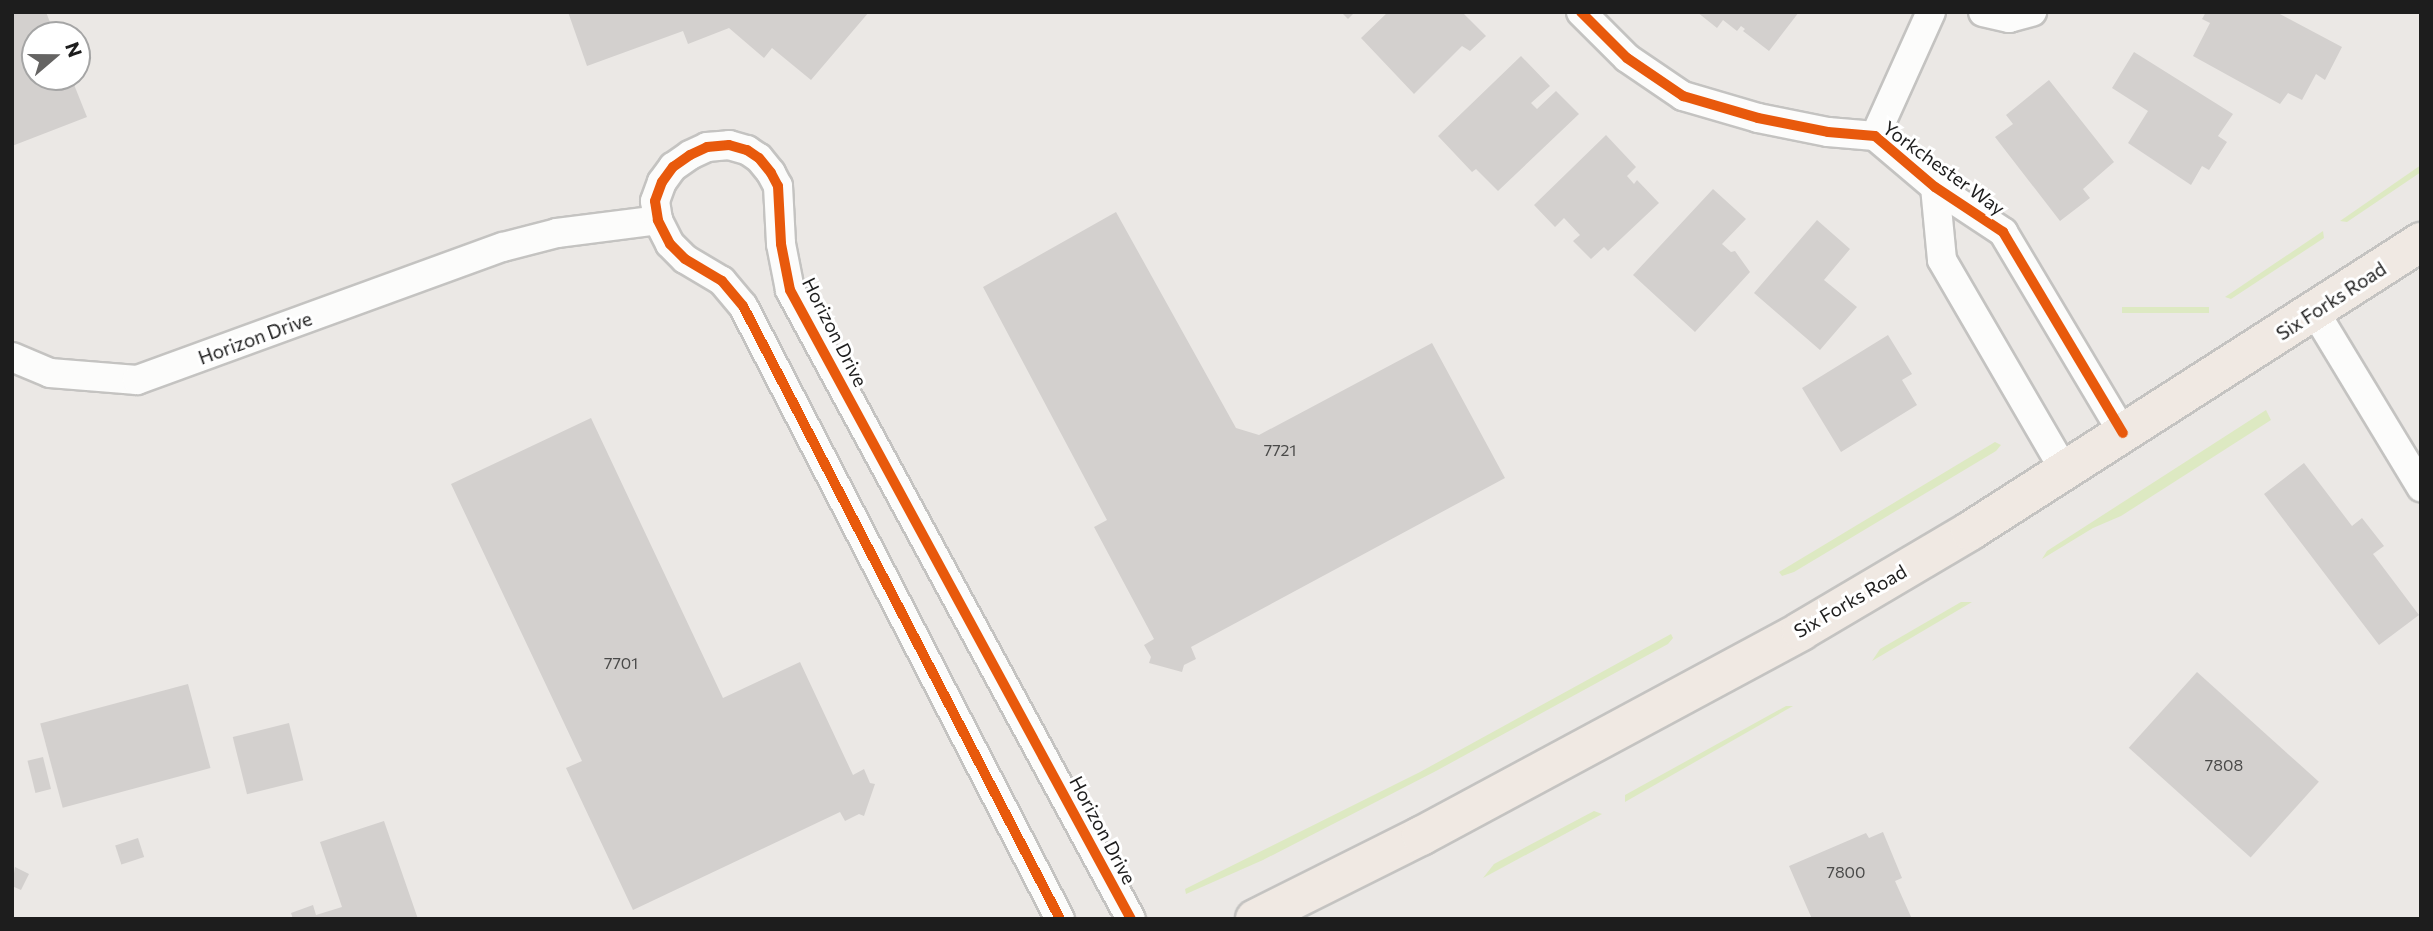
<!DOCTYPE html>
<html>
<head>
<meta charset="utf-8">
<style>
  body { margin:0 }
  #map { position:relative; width:2433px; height:931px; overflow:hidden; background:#ebe8e5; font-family:Commissioner,sans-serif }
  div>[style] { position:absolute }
  .grass>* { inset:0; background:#dde9c2; transform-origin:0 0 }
  .building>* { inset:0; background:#d3d0ce; transform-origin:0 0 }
  .roads { filter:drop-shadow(2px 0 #c4c3c1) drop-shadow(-2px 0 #c4c3c1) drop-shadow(0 2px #c4c3c1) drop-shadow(0 -2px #c4c3c1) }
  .minor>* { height:28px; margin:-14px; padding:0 14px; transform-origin:14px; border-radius:14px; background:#fcfcfb }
  .primary>* { height:38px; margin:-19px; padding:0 19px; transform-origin:19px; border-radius:19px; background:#f0e9e3 }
  .cycleway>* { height:10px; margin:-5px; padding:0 5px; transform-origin:5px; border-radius:5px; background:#e8590c }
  span { translate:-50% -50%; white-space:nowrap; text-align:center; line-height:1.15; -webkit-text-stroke:6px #fff; paint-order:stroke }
  .number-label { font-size:16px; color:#4a4a49 }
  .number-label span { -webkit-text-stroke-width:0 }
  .street-label { font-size:19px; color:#1d1d1d }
  .frame { position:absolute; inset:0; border:14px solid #1d1d1d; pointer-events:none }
  .north { position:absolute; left:21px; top:21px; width:70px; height:70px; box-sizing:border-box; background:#fff; border:2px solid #a5a5a5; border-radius:50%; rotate:70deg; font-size:19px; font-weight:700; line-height:28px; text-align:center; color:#1d1d1d }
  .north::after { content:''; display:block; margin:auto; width:24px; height:32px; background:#656463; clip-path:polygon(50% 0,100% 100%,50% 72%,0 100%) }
</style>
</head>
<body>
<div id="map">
  <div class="grass">
    <i style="clip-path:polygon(2421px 165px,2421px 172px,2347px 222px,2340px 221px)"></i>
    <i style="clip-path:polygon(2323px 231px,2324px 238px,2231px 299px,2225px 297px)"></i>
    <i style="left:2209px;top:307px;width:6px;height:87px;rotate:90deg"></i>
    <i style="clip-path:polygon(2266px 410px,2271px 420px,2121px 516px,2093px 528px,2042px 559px,2047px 551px)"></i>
    <i style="clip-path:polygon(1995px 442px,2001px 445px,1996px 451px,1794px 572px,1782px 576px,1779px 572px)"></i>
    <i style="clip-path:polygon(1961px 602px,1972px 602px,1872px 661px,1880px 649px)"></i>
    <i style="clip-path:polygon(1671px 634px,1673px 638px,1668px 644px,1436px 771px,1263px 860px,1186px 894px,1185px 889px,1420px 772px)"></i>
    <i style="clip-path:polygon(1786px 706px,1793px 706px,1625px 802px,1625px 795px)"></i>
    <i style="clip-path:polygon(1594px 811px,1602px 814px,1483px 878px,1494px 864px)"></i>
  </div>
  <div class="building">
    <i style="clip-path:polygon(12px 12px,46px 12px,55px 35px,35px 35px,35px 77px,71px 77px,87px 117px,12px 146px)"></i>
    <i style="clip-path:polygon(568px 12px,869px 12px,811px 80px,772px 48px,764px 58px,729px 28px,688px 44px,683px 31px,587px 66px)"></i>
    <i style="clip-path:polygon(1341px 12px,1355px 12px,1348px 19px)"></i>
    <i style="clip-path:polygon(1388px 12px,1462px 12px,1486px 36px,1470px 51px,1462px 46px,1414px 94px,1361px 38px)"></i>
    <i style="clip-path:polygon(1697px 12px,1799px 12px,1769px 51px,1743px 31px,1745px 29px,1741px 26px,1737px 31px,1723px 20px,1717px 28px)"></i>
    <i style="clip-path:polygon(2206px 12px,2276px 12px,2342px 47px,2325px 80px,2316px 74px,2302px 100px,2288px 93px,2280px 104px,2193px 56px,2210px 23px,2202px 19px)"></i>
    <i style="clip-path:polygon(2134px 52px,2233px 114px,2218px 136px,2227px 142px,2209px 170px,2202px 166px,2191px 185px,2128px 143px,2148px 111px,2112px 88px)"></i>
    <i style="clip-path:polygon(1521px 56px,1550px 86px,1531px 103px,1537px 109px,1556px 91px,1579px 114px,1498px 191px,1476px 169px,1472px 172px,1438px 136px)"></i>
    <i style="clip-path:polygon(2049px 80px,2114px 162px,2083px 189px,2090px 198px,2060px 221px,1995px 137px,2013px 124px,2006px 115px)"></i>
    <i style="clip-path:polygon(1606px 135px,1636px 167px,1627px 176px,1634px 184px,1637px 180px,1659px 203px,1608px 251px,1604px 247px,1591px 259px,1573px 241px,1580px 235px,1564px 218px,1555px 227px,1534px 205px)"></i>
    <i style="clip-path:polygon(1713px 189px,1746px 219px,1722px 244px,1731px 252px,1735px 251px,1750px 272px,1695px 332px,1633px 275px)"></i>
    <i style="clip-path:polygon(1116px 212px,1236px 428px,1259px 435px,1432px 343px,1505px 478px,1191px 647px,1196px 659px,1184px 665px,1182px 672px,1149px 663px,1151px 657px,1144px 645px,1154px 639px,1094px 527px,1107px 520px,983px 287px)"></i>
    <i style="clip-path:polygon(1817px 220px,1850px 249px,1824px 280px,1857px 307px,1820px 350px,1754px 293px)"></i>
    <i style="clip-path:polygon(1888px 335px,1912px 374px,1902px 380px,1917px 405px,1841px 452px,1802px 388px)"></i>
    <i style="clip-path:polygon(591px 418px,723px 698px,800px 662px,853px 775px,864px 769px,870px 783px,875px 784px,864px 816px,859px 814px,845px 821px,840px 812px,633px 910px,566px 768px,582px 761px,451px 484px)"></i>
    <i style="clip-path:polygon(2304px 463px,2352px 526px,2362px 518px,2384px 546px,2373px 554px,2419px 615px,2379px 645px,2264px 494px)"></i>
    <i style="left:2197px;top:672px;width:164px;height:102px;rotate:42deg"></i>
    <i style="left:188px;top:684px;width:87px;height:153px;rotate:75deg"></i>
    <i style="left:289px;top:723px;width:59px;height:58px;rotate:76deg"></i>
    <i style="left:43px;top:757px;width:33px;height:16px;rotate:76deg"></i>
    <i style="clip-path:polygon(384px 821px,418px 919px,293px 919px,291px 913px,313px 905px,316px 915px,342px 907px,320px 842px)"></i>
    <i style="clip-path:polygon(1883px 832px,1902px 878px,1895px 881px,1912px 919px,1812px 919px,1789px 866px,1866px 833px,1869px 838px)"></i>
    <i style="left:138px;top:838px;width:20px;height:24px;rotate:72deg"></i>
    <i style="clip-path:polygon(15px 867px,29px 874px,21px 890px,12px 886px)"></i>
  </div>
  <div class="roads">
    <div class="minor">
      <i style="left:1581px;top:12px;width:65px;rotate:45deg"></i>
      <i style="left:1627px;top:58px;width:68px;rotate:34.2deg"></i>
      <i style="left:1683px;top:96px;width:78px;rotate:16.3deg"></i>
      <i style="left:1758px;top:118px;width:71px;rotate:11.3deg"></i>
      <i style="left:1828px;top:132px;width:47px;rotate:4.9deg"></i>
      <i style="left:1875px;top:136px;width:79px;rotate:40.4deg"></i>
      <i style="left:1935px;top:187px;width:82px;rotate:33.5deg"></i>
      <i style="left:2003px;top:232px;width:234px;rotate:59.2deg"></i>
      <i style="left:1983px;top:12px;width:27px;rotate:13deg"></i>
      <i style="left:2009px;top:18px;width:24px;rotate:-15deg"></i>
      <i style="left:1875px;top:136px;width:136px;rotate:-65.7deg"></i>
      <i style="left:1935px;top:187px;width:73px;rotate:84.5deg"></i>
      <i style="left:1942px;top:260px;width:243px;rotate:59.8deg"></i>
      <i style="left:2315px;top:312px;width:205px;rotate:58.8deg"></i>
      <i style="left:12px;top:357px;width:41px;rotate:22.8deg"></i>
      <i style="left:50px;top:373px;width:87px;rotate:4.6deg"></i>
      <i style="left:137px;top:380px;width:389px;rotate:-20deg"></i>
      <i style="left:503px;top:247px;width:56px;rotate:-14.5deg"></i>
      <i style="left:557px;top:233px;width:102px;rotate:-7.3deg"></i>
      <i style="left:1060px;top:919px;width:690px;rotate:-117.34deg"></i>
      <i style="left:743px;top:306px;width:33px;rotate:-130deg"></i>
      <i style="left:722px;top:281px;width:43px;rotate:-149.3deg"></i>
      <i style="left:685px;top:259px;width:21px;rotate:-135deg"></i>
      <i style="left:670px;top:244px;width:27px;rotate:-117deg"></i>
      <i style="left:658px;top:220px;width:19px;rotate:-99deg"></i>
      <i style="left:655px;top:201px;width:20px;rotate:-70deg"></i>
      <i style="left:662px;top:182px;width:19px;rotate:-54deg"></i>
      <i style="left:673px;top:167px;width:21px;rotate:-35deg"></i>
      <i style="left:690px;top:155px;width:19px;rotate:-25deg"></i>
      <i style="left:707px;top:147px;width:22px;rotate:-5deg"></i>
      <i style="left:729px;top:145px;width:19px;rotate:16deg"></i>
      <i style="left:747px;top:150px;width:14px;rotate:34deg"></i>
      <i style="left:759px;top:158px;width:19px;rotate:51deg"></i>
      <i style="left:771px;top:173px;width:15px;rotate:62deg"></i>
      <i style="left:778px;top:186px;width:58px;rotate:87deg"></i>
      <i style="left:781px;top:244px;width:47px;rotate:78.9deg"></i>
      <i style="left:790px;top:290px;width:715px;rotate:61.54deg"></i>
    </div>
    <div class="primary">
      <i style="left:1255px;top:919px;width:186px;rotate:-26.6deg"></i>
      <i style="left:1421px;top:836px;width:432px;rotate:-28.3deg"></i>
      <i style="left:1801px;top:631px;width:196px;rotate:-30.6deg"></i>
      <i style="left:1970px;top:531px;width:536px;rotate:-32.65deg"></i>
    </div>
  </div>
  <div class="cycleway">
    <i style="left:1581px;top:12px;width:65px;rotate:45deg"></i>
    <i style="left:1627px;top:58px;width:68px;rotate:34.2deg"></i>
    <i style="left:1683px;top:96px;width:78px;rotate:16.3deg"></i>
    <i style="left:1758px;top:118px;width:71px;rotate:11.3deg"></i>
    <i style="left:1828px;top:132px;width:47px;rotate:4.9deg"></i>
    <i style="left:1875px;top:136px;width:79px;rotate:40.4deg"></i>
    <i style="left:1935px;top:187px;width:82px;rotate:33.5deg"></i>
    <i style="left:2003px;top:232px;width:234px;rotate:59.2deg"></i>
    <i style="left:1060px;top:919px;width:690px;rotate:-117.34deg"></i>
    <i style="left:743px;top:306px;width:33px;rotate:-130deg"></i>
    <i style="left:722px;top:281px;width:43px;rotate:-149.3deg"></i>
    <i style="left:685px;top:259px;width:21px;rotate:-135deg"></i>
    <i style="left:670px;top:244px;width:27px;rotate:-117deg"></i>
    <i style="left:658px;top:220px;width:19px;rotate:-99deg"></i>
    <i style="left:655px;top:201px;width:20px;rotate:-70deg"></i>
    <i style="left:662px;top:182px;width:19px;rotate:-54deg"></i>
    <i style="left:673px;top:167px;width:21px;rotate:-35deg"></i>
    <i style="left:690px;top:155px;width:19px;rotate:-25deg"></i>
    <i style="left:707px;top:147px;width:22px;rotate:-5deg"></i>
    <i style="left:729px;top:145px;width:19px;rotate:16deg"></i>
    <i style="left:747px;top:150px;width:14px;rotate:34deg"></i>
    <i style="left:759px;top:158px;width:19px;rotate:51deg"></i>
    <i style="left:771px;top:173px;width:15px;rotate:62deg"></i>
    <i style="left:778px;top:186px;width:58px;rotate:87deg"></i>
    <i style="left:781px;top:244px;width:47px;rotate:78.9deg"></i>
    <i style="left:790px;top:290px;width:715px;rotate:61.54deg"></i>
  </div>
  <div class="number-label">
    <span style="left:1280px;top:450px">7721</span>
    <span style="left:621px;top:663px">7701</span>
    <span style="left:2224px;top:765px">7808</span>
    <span style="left:1846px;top:872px">7800</span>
  </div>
  <div class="street-label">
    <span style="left:1944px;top:168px;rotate:36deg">Yorkchester Way</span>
    <span style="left:2331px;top:301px;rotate:-33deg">Six Forks Road</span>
    <span style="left:835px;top:332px;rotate:63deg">Horizon Drive</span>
    <span style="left:255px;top:338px;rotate:-20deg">Horizon Drive</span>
    <span style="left:1850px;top:601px;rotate:-30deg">Six Forks Road</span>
    <span style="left:1103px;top:830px;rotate:62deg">Horizon Drive</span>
  </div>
  <div class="frame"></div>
  <div class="north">N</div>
</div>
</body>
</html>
